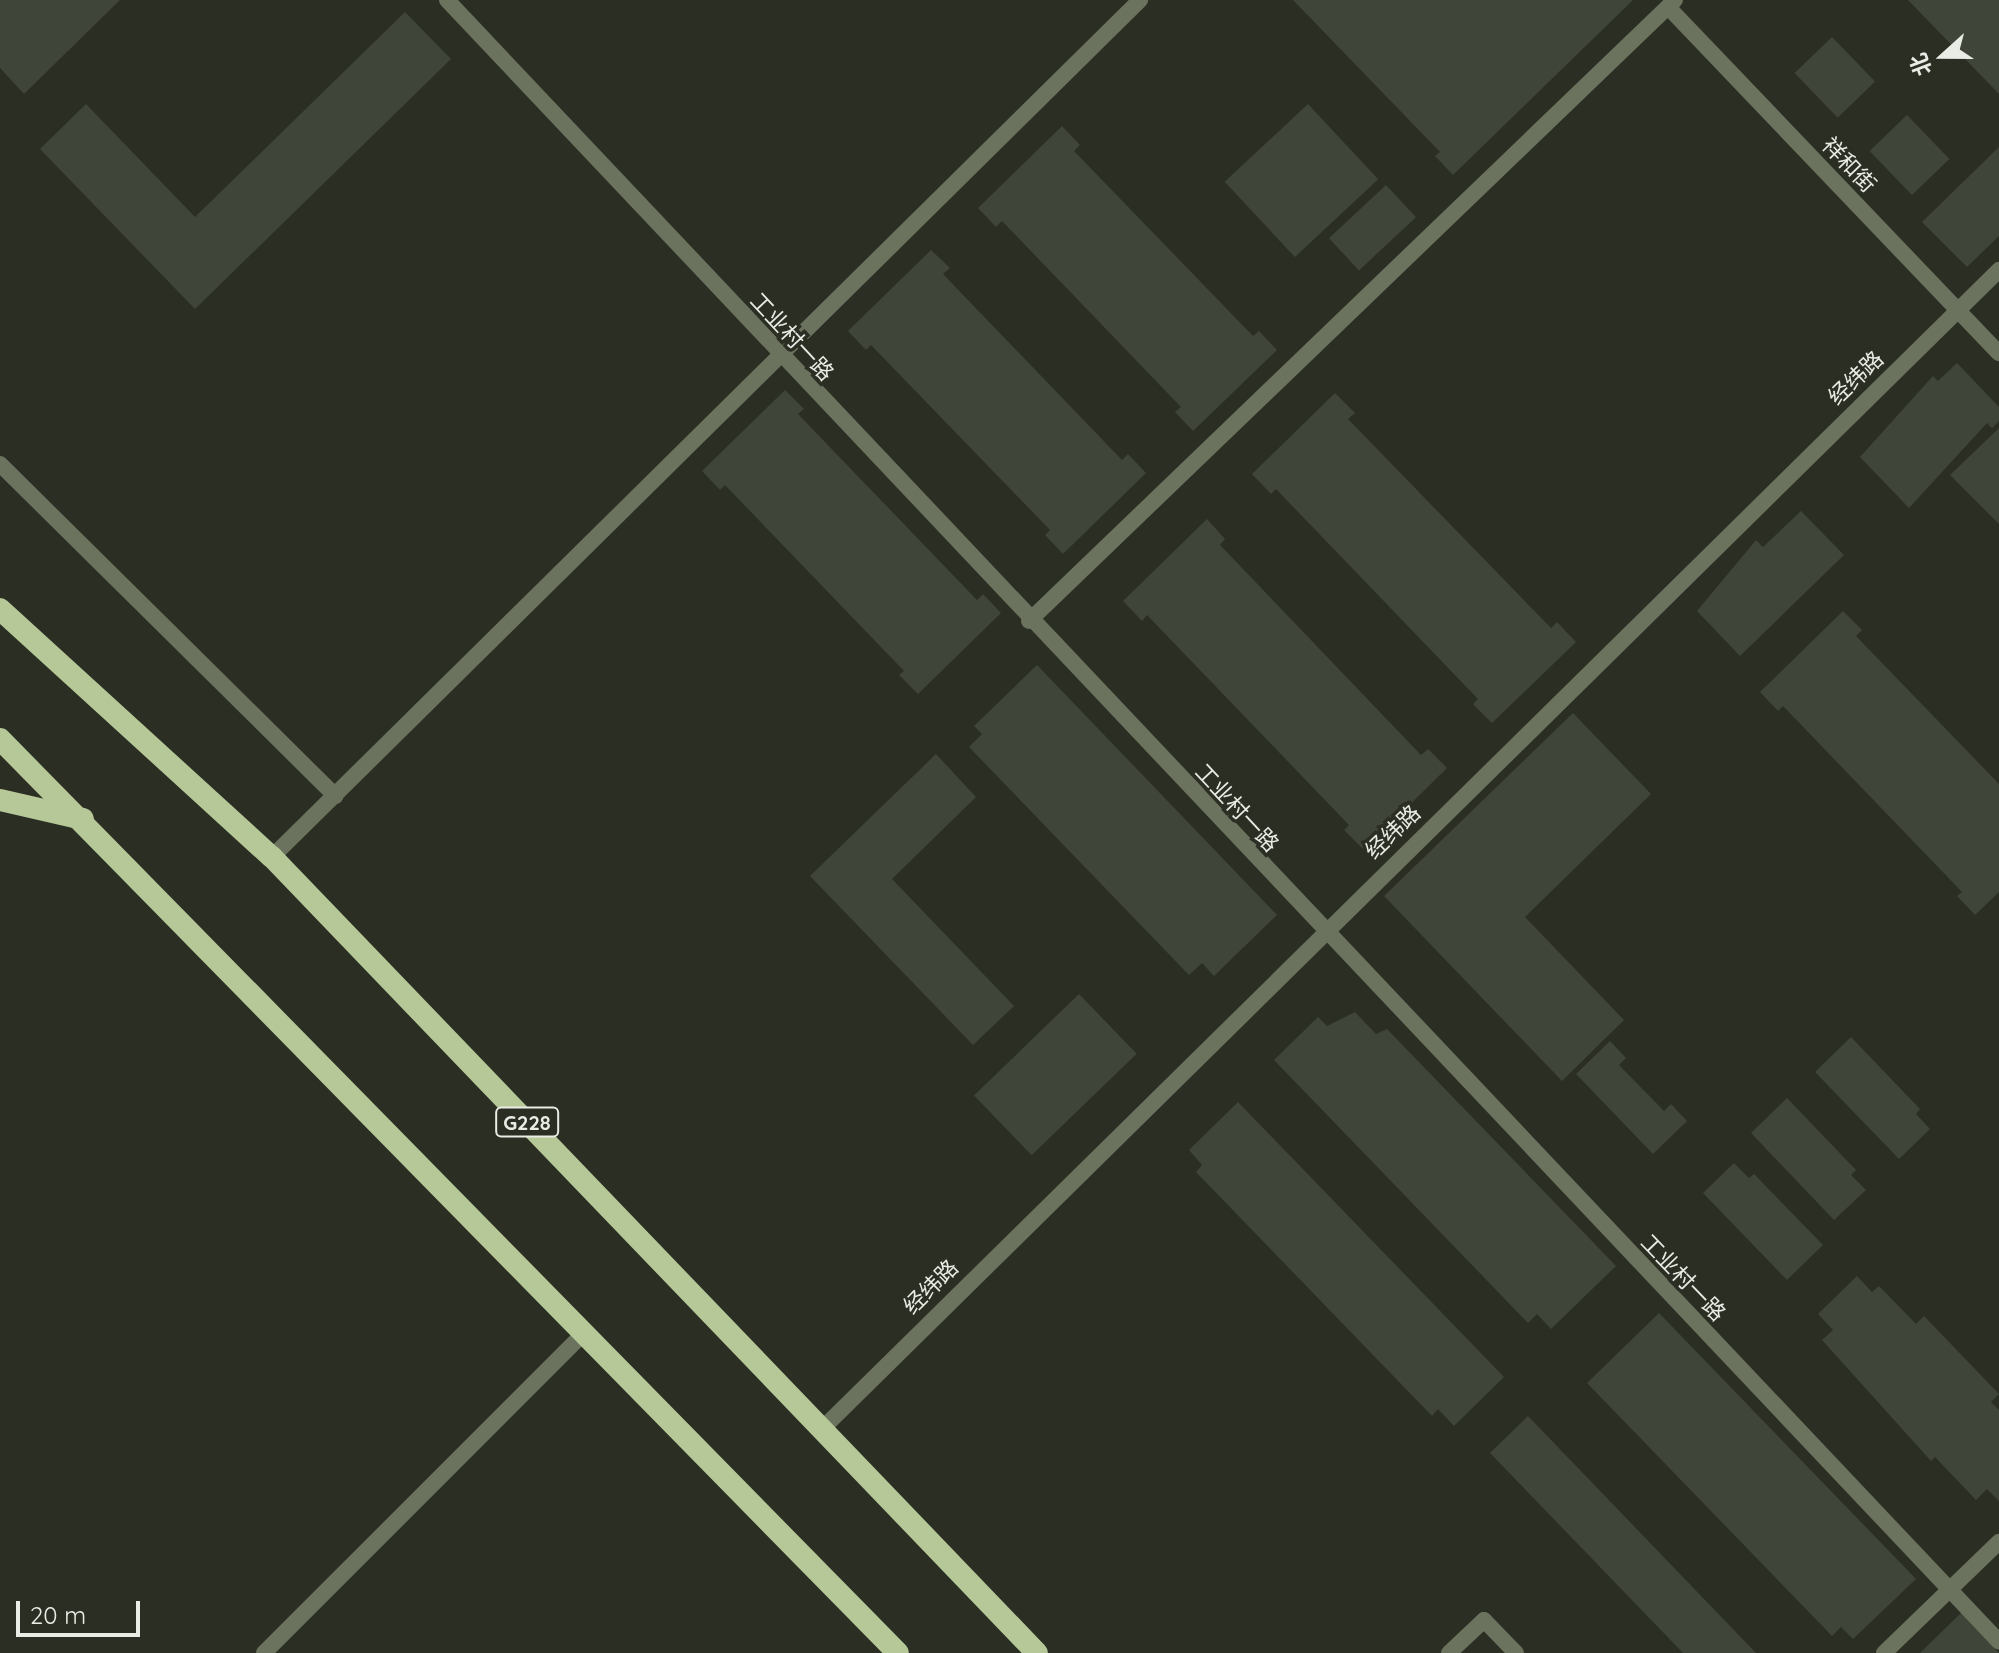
<!DOCTYPE html>
<html>
<head>
<meta charset="utf-8">
<style>
  body { margin:0 }
  #map { position:relative; width:1999px; height:1653px; overflow:hidden; background:#2a2e23; font-family:Quicksand,"Noto Sans SC",sans-serif }
  div>[style] { position:absolute }
  .building>* { inset:0; background:#404539; transform-origin:0 0 }
  .service>* { height:16px; margin:-8px; padding:0 8px; transform-origin:8px; border-radius:8px; background:#6b735e }
  .minor>* { height:16px; margin:-8px; padding:0 8px; transform-origin:8px; border-radius:8px; background:#6b735e }
  .trunk>* { height:22px; margin:-11px; padding:0 11px; transform-origin:11px; border-radius:11px; background:#b6c897 }
  span { translate:-50% -50%; white-space:nowrap; text-align:center; line-height:1.15; -webkit-text-stroke:7px #2a2e23; paint-order:stroke }
  .shield-label span { padding:2px 6px; background:#2a2e23; border:2px solid; border-radius:6px; -webkit-text-stroke-width:0 }
  .shield-label { font-size:20px; color:#e9ece5; font-weight:700 }
  .street-label { font-size:22px; color:#e9ece5 }
  .north { position:absolute; left:1903px; top:16px; width:80px; height:80px; -webkit-text-stroke:6px #2a2e23; paint-order:stroke; rotate:249deg; font-size:22px; font-weight:700; line-height:32px; text-align:center; color:#e9ece5 }
  .north::after { content:''; display:block; margin:auto; width:28px; height:36px; background:#e9ece5; clip-path:polygon(50% 0,100% 100%,50% 72%,0 100%) }
  .scale { position:absolute; left:16px; top:1601px; width:124px; height:36px; box-sizing:border-box; border:4px solid #e9ece5; border-top:0; padding-left:10px; font-size:24px; line-height:28px; white-space:nowrap; color:#e9ece5; -webkit-text-stroke:6px #2a2e23; paint-order:stroke }
</style>
</head>
<body>
<div id="map">
  <div class="building">
    <i style="clip-path:polygon(0 0,120px 0,24px 94px,0 68px)"></i>
    <i style="clip-path:polygon(1293px 0,1633px 0,1453px 175px,1435px 156px,1440px 152px)"></i>
    <i style="clip-path:polygon(1908px 0,1999px 0,1999px 94px)"></i>
    <i style="clip-path:polygon(405px 12px,451px 59px,195px 309px,40px 149px,86px 104px,195px 217px)"></i>
    <i style="left:1832px;top:37px;width:62px;height:52px;rotate:46deg"></i>
    <i style="left:1308px;top:104px;width:103px;height:114px;rotate:47deg"></i>
    <i style="left:1907px;top:115px;width:61px;height:52px;rotate:46deg"></i>
    <i style="clip-path:polygon(1062px 126px,1080px 145px,1074px 151px,1253px 336px,1259px 331px,1277px 350px,1193px 431px,1175px 412px,1181px 407px,1002px 221px,996px 227px,978px 208px)"></i>
    <i style="clip-path:polygon(1999px 147px,1999px 236px,1967px 267px,1922px 222px)"></i>
    <i style="left:1386px;top:185px;width:44px;height:78px;rotate:47deg"></i>
    <i style="clip-path:polygon(931px 250px,950px 268px,943px 274px,1122px 460px,1128px 454px,1146px 473px,1063px 554px,1045px 535px,1050px 530px,871px 345px,866px 350px,848px 331px)"></i>
    <i style="clip-path:polygon(1957px 363px,1999px 407px,1999px 421px,1992px 428px,1987px 423px,1909px 508px,1860px 457px,1933px 376px,1938px 381px)"></i>
    <i style="clip-path:polygon(785px 390px,804px 409px,798px 414px,977px 600px,983px 594px,1001px 613px,918px 694px,899px 675px,904px 671px,725px 485px,720px 490px,702px 471px)"></i>
    <i style="clip-path:polygon(1335px 393px,1355px 413px,1348px 419px,1551px 628px,1557px 622px,1576px 642px,1492px 723px,1473px 704px,1478px 699px,1276px 489px,1271px 494px,1252px 474px)"></i>
    <i style="clip-path:polygon(1999px 428px,1999px 524px,1950px 475px)"></i>
    <i style="clip-path:polygon(1801px 511px,1844px 555px,1740px 656px,1697px 611px,1756px 540px,1763px 547px)"></i>
    <i style="clip-path:polygon(1207px 519px,1225px 539px,1220px 545px,1421px 755px,1428px 749px,1447px 768px,1364px 850px,1344px 830px,1349px 825px,1147px 615px,1142px 621px,1123px 601px)"></i>
    <i style="clip-path:polygon(1843px 611px,1862px 630px,1856px 636px,1999px 784px,1999px 892px,1975px 915px,1957px 896px,1962px 892px,1783px 706px,1778px 711px,1760px 692px)"></i>
    <i style="clip-path:polygon(1037px 665px,1277px 915px,1214px 976px,1202px 963px,1189px 975px,969px 747px,982px 734px,974px 726px)"></i>
    <i style="clip-path:polygon(1573px 713px,1651px 794px,1525px 917px,1624px 1020px,1562px 1081px,1384px 896px)"></i>
    <i style="clip-path:polygon(936px 754px,976px 797px,892px 879px,1014px 1006px,973px 1045px,810px 876px)"></i>
    <i style="left:1079px;top:994px;width:83px;height:146px;rotate:46deg"></i>
    <i style="clip-path:polygon(1355px 1012px,1376px 1034px,1387px 1029px,1616px 1266px,1551px 1329px,1537px 1314px,1528px 1323px,1274px 1060px,1318px 1017px,1327px 1026px)"></i>
    <i style="clip-path:polygon(1851px 1037px,1920px 1109px,1916px 1114px,1930px 1129px,1899px 1159px,1815px 1072px)"></i>
    <i style="clip-path:polygon(1610px 1041px,1626px 1058px,1619px 1065px,1664px 1111px,1671px 1104px,1687px 1121px,1653px 1154px,1576px 1074px)"></i>
    <i style="clip-path:polygon(1787px 1098px,1856px 1170px,1851px 1175px,1866px 1190px,1834px 1220px,1751px 1133px)"></i>
    <i style="clip-path:polygon(1238px 1102px,1504px 1377px,1454px 1426px,1438px 1409px,1432px 1416px,1196px 1172px,1202px 1165px,1189px 1150px)"></i>
    <i style="clip-path:polygon(1734px 1163px,1749px 1178px,1754px 1174px,1823px 1245px,1787px 1280px,1703px 1193px)"></i>
    <i style="clip-path:polygon(1857px 1276px,1872px 1292px,1879px 1286px,1916px 1324px,1924px 1316px,1999px 1394px,1991px 1402px,1999px 1410px,1999px 1501px,1987px 1489px,1976px 1500px,1935px 1457px,1931px 1461px,1822px 1340px,1833px 1330px,1818px 1314px)"></i>
    <i style="clip-path:polygon(1659px 1313px,1916px 1579px,1853px 1639px,1841px 1627px,1832px 1636px,1587px 1383px)"></i>
    <i style="clip-path:polygon(1528px 1416px,1756px 1653px,1683px 1653px,1490px 1453px)"></i>
    <i style="clip-path:polygon(1964px 1610px,1999px 1653px,1920px 1653px)"></i>
  </div>
  <div class="service">
    <i style="left:272px;top:857px;width:1220px;rotate:-44.63deg"></i>
  </div>
  <div class="minor">
    <i style="left:447px;top:0;width:2259px;rotate:46.61deg"></i>
    <i style="left:1668px;top:7px;width:479px;rotate:46.3deg"></i>
    <i style="left:0;top:464px;width:472px;rotate:44.7deg"></i>
    <i style="left:1029px;top:621px;width:896px;rotate:-43.87deg"></i>
    <i style="left:822px;top:1429px;width:1652px;rotate:-44.56deg"></i>
    <i style="left:264px;top:1653px;width:453px;rotate:-45deg"></i>
    <i style="left:1449px;top:1653px;width:48px;rotate:-43.3deg"></i>
    <i style="left:1484px;top:1620px;width:46px;rotate:45.9deg"></i>
    <i style="left:1884px;top:1653px;width:160px;rotate:-44deg"></i>
  </div>
  <div class="trunk">
    <i style="left:0;top:609px;width:368px;rotate:42.4deg"></i>
    <i style="left:272px;top:857px;width:1104px;rotate:46.14deg"></i>
    <i style="left:0;top:739px;width:1281px;rotate:45.51deg"></i>
    <i style="left:0;top:800px;width:85px;rotate:12.9deg"></i>
  </div>
  <div class="shield-label">
    <span style="left:527px;top:1122px">G228</span>
  </div>
  <div class="street-label">
    <span style="left:1849px;top:165px;rotate:46deg">祥和街</span>
    <span style="left:792px;top:337px;rotate:47deg">工业村一路</span>
    <span style="left:1856px;top:378px;rotate:-44deg">经纬路</span>
    <span style="left:1237px;top:808px;rotate:47deg">工业村一路</span>
    <span style="left:1393px;top:832px;rotate:-44deg">经纬路</span>
    <span style="left:1683px;top:1278px;rotate:46deg">工业村一路</span>
    <span style="left:931px;top:1287px;rotate:-45deg">经纬路</span>
  </div>
  <div class="north">北</div>
  <div class="scale">20 m</div>
</div>
</body>
</html>
